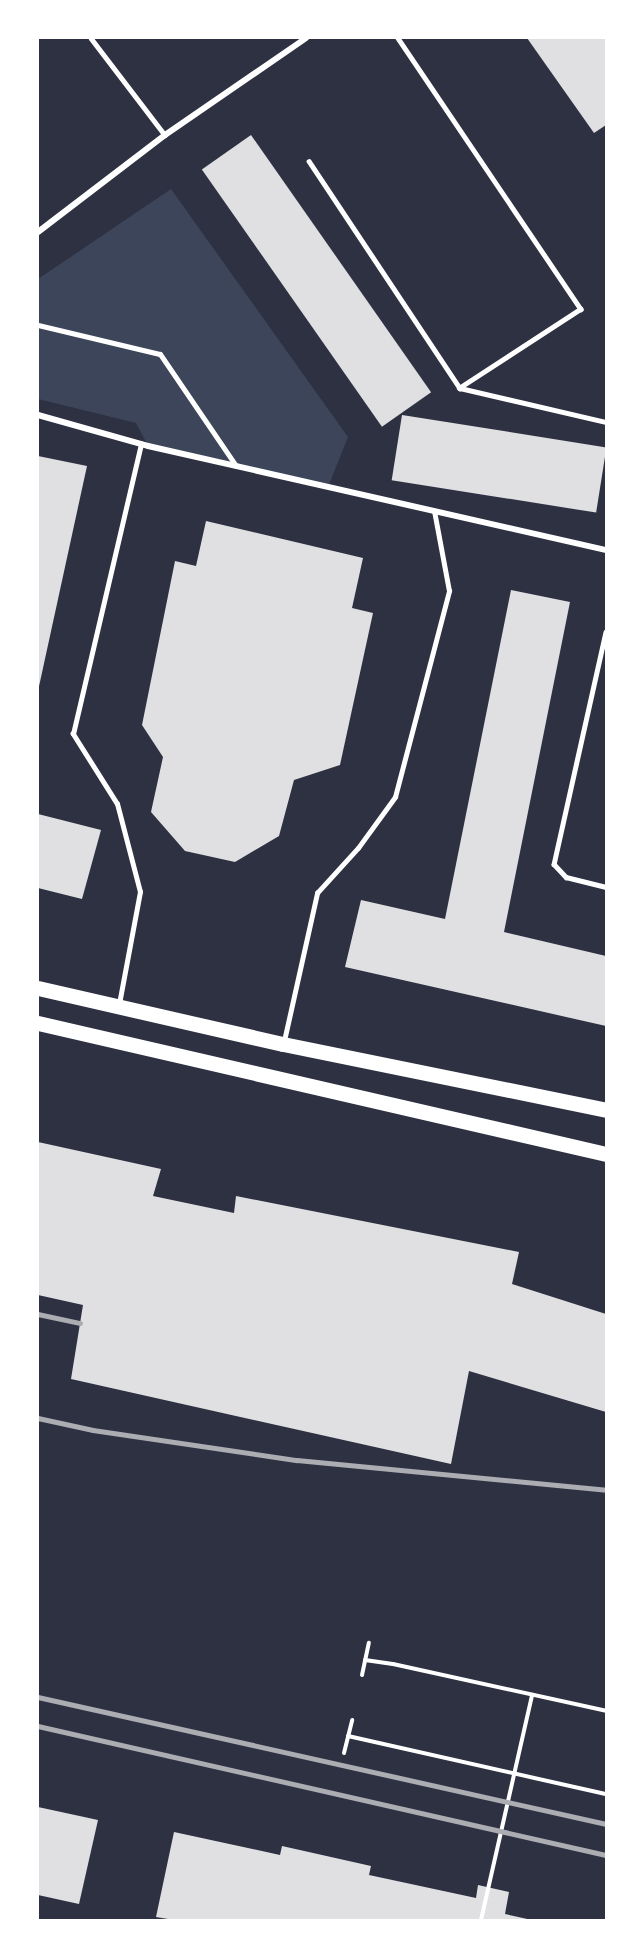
<!DOCTYPE html>
<html>
<head>
<meta charset="utf-8">
<style>
  body { margin:0 }
  #map { position:relative; width:644px; height:1958px; overflow:hidden; background:#2d3142; font-family:"Open Sans",sans-serif }
  div>[style] { position:absolute }
  .green>* { inset:0; background:#3c4559 }
  .building>* { inset:0; background:#e0e0e3; transform-origin:0 0 }
  .path>* { height:4px; margin:-2px; padding:0 2px; transform-origin:2px; border-radius:2px; background:#fff }
  .service>* { height:4.5px; margin:-2.25px; padding:0 2.25px; transform-origin:2.25px; border-radius:2.25px; background:#fff }
  .pedestrian>* { height:5px; margin:-2.5px; padding:0 2.5px; transform-origin:2.5px; border-radius:2.5px; background:#fff }
  .minor>* { height:6px; margin:-3px; padding:0 3px; transform-origin:3px; border-radius:3px; background:#fff }
  .primary>* { height:15px; margin:-7.5px; padding:0 7.5px; transform-origin:7.5px; border-radius:7.5px; background:#fff }
  .rail>* { height:4.5px; margin:-2.25px; padding:0 2.25px; transform-origin:2.25px; border-radius:2.25px; background:#abadb3 }
  span { translate:-50% -50%; white-space:nowrap; text-align:center; line-height:1.15; -webkit-text-stroke:4.5px #fff; paint-order:stroke }
  .frame { position:absolute; inset:0; border:39px solid #fff; pointer-events:none }
</style>
</head>
<body>
<div id="map">
  <div class="green">
    <i style="clip-path:polygon(171px 189px,348px 437px,328px 487px,148px 446px,136px 423px,38px 399px,38px 279px)"></i>
  </div>
  <div class="building">
    <i style="clip-path:polygon(527px 38px,606px 38px,606px 125px,594px 133px)"></i>
    <i style="left:251px;top:135px;width:314px;height:60px;rotate:55deg"></i>
    <i style="left:402px;top:415px;width:207px;height:66px;rotate:9deg"></i>
    <i style="clip-path:polygon(38px 456px,87px 466px,38px 691px)"></i>
    <i style="clip-path:polygon(206px 521px,363px 558px,352px 608px,373px 613px,340px 765px,294px 780px,279px 836px,235px 862px,185px 851px,151px 812px,163px 757px,142px 725px,175px 561px,196px 566px)"></i>
    <i style="clip-path:polygon(511px 590px,570px 602px,504px 932px,606px 956px,606px 1026px,345px 967px,361px 900px,445px 919px)"></i>
    <i style="clip-path:polygon(38px 814px,101px 830px,82px 899px,38px 888px)"></i>
    <i style="clip-path:polygon(38px 1142px,161px 1169px,153px 1196px,234px 1213px,236px 1196px,519px 1252px,512px 1284px,606px 1314px,606px 1412px,469px 1371px,451px 1464px,71px 1379px,83px 1305px,38px 1295px)"></i>
    <i style="clip-path:polygon(38px 1807px,98px 1820px,79px 1904px,38px 1895px)"></i>
    <i style="clip-path:polygon(174px 1832px,280px 1855px,282px 1846px,371px 1866px,369px 1875px,476px 1898px,478px 1885px,509px 1892px,505px 1914px,532px 1920px,174px 1920px,156px 1917px)"></i>
  </div>
  <div class="path">
    <i style="left:365px;top:1660px;width:28px;rotate:8deg"></i>
    <i style="left:393px;top:1664px;width:218px;rotate:12.4deg"></i>
    <i style="left:362px;top:1675px;width:33px;rotate:-78deg"></i>
    <i style="left:348px;top:1736px;width:264px;rotate:12.7deg"></i>
    <i style="left:344px;top:1753px;width:34px;rotate:-76deg"></i>
    <i style="left:481px;top:1920px;width:231px;rotate:-77.2deg"></i>
  </div>
  <div class="service">
    <i style="left:91px;top:38px;width:122px;rotate:52.7deg"></i>
    <i style="left:398px;top:38px;width:327px;rotate:56deg"></i>
    <i style="left:581px;top:309px;width:145px;rotate:146.9deg"></i>
    <i style="left:309px;top:161px;width:273px;rotate:56.4deg"></i>
    <i style="left:460px;top:388px;width:150px;rotate:13.1deg"></i>
    <i style="left:606px;top:632px;width:238px;rotate:102.6deg"></i>
    <i style="left:554px;top:864px;width:18px;rotate:47deg"></i>
    <i style="left:566px;top:877px;width:41px;rotate:14deg"></i>
    <i style="left:119px;top:1004px;width:114px;rotate:-79.4deg"></i>
    <i style="left:140px;top:892px;width:91px;rotate:-104.6deg"></i>
    <i style="left:117px;top:804px;width:83px;rotate:-122.2deg"></i>
    <i style="left:73px;top:734px;width:298px;rotate:-76.8deg"></i>
    <i style="left:284px;top:1041px;width:152px;rotate:-77.4deg"></i>
    <i style="left:317px;top:893px;width:61px;rotate:-47.7deg"></i>
    <i style="left:358px;top:848px;width:63px;rotate:-54deg"></i>
    <i style="left:395px;top:797px;width:213px;rotate:-75.3deg"></i>
    <i style="left:449px;top:591px;width:81px;rotate:-100.6deg"></i>
  </div>
  <div class="pedestrian">
    <i style="left:38px;top:325px;width:125px;rotate:13.4deg"></i>
    <i style="left:160px;top:354px;width:135px;rotate:55.8deg"></i>
  </div>
  <div class="minor">
    <i style="left:38px;top:232px;width:160px;rotate:-37.4deg"></i>
    <i style="left:165px;top:135px;width:171px;rotate:-34.5deg"></i>
    <i style="left:38px;top:415px;width:114px;rotate:15.7deg"></i>
    <i style="left:148px;top:446px;width:470px;rotate:12.8deg"></i>
  </div>
  <div class="primary">
    <i style="left:38px;top:988px;width:251px;rotate:12.9deg"></i>
    <i style="left:283px;top:1044px;width:330px;rotate:11.5deg"></i>
    <i style="left:38px;top:1023px;width:583px;rotate:12.99deg"></i>
  </div>
  <div class="rail">
    <i style="left:38px;top:1314px;width:43px;rotate:12.1deg"></i>
    <i style="left:38px;top:1418px;width:56px;rotate:12.3deg"></i>
    <i style="left:93px;top:1430px;width:206px;rotate:8.4deg"></i>
    <i style="left:297px;top:1460px;width:310px;rotate:5.5deg"></i>
    <i style="left:38px;top:1697px;width:582px;rotate:12.6deg"></i>
    <i style="left:38px;top:1726px;width:582px;rotate:12.8deg"></i>
  </div>
  <div class="frame"></div>
</div>
</body>
</html>
